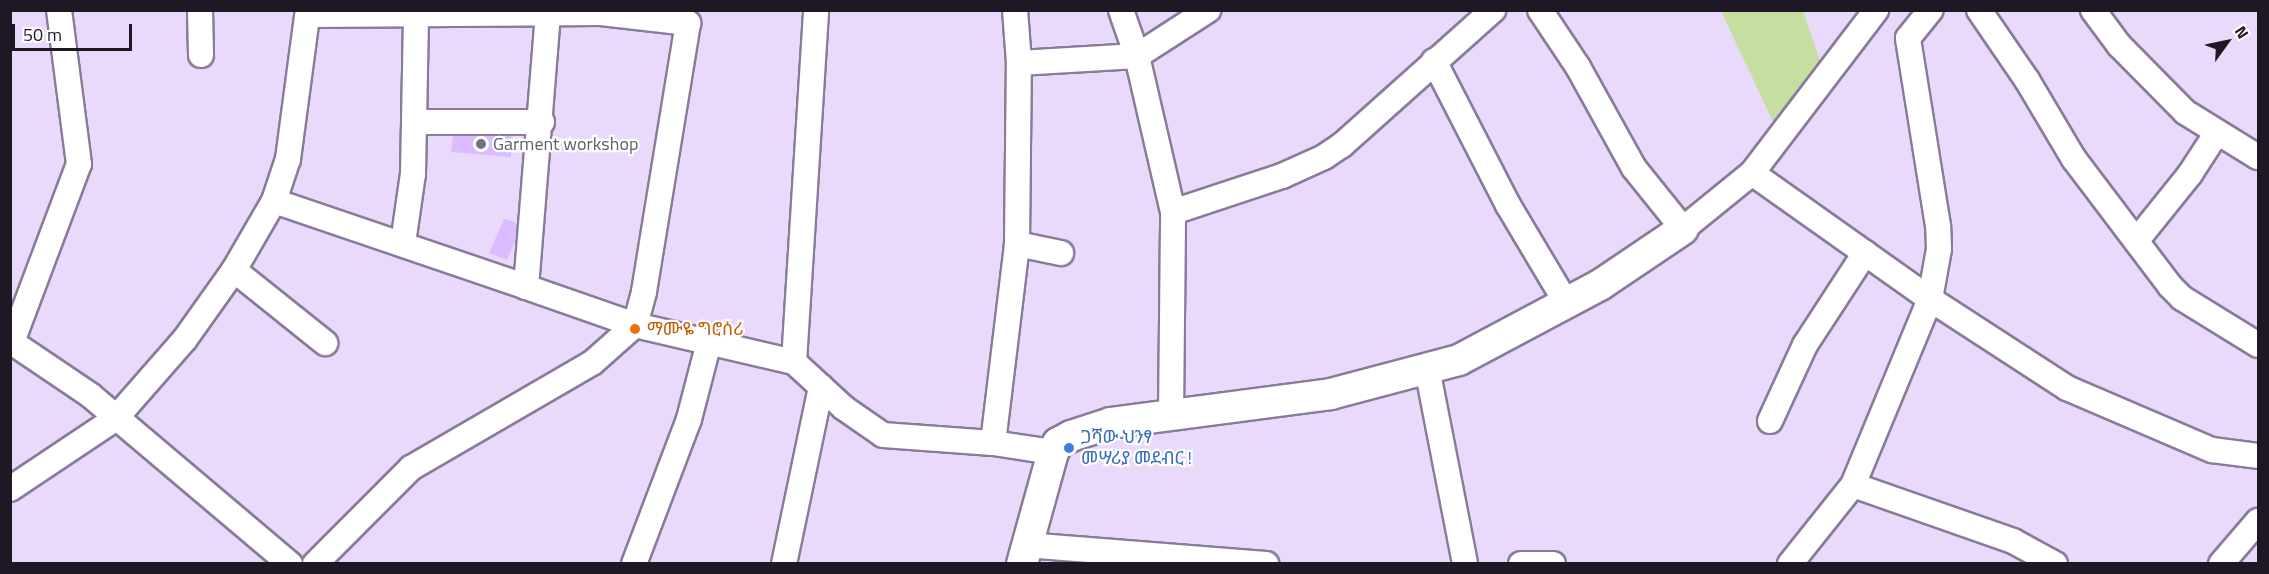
<!DOCTYPE html>
<html>
<head>
<meta charset="utf-8">
<style>
  body { margin:0 }
  #map { position:relative; width:2269px; height:574px; overflow:hidden; background:#e9dafc; font-family:"Titillium Web","Noto Sans Ethiopic",sans-serif }
  div>[style] { position:absolute }
  .green>* { inset:0; background:#c6dfa1 }
  .building>* { inset:0; background:#dbbdff }
  .roads { filter:drop-shadow(2px 0 #897b9a) drop-shadow(-2px 0 #897b9a) drop-shadow(0 2px #897b9a) drop-shadow(0 -2px #897b9a) }
  .minor>* { height:24px; margin:-12px; padding:0 12px; transform-origin:12px; border-radius:12px; background:#fff }
  .major>* { height:30px; margin:-15px; padding:0 15px; transform-origin:15px; border-radius:15px; background:#fff }
  .dots>* { width:16px; height:16px; translate:-50% -50%; box-sizing:border-box; border:3px solid #fff; border-radius:50% }
  span { translate:-50% -50%; white-space:nowrap; text-align:center; line-height:1.15; -webkit-text-stroke:4.5px #fff; paint-order:stroke }
  .worship-label { font-size:18px; color:#5b616d }
  .left { translate:0 -50%; text-align:left }
  .food-label { font-size:18px; color:#c56008 }
  .shop-label { font-size:18px; color:#366cbe }
  .frame { position:absolute; inset:0; border:12px solid #1e1824; pointer-events:none }
  .north { position:absolute; left:2197px; top:12px; width:60px; height:60px; -webkit-text-stroke:4px #fff; paint-order:stroke; rotate:57deg; font-size:16px; font-weight:700; line-height:24px; text-align:center; color:#1e1824 }
  .north::after { content:''; display:block; margin:auto; width:21px; height:27px; background:#1e1824; clip-path:polygon(50% 0,100% 100%,50% 72%,0 100%) }
  .scale { position:absolute; left:12px; top:24px; width:120px; height:27px; box-sizing:border-box; border:3px solid #1e1824; border-top:0; padding-left:8px; font-size:18px; line-height:21px; white-space:nowrap; color:#1e1824; -webkit-text-stroke:4px #fff; paint-order:stroke }
</style>
</head>
<body>
<div id="map">
  <div class="green">
    <i style="clip-path:polygon(1721px 11px,1803px 11px,1821px 64px,1775px 126px)"></i>
  </div>
  <div class="building">
    <i style="clip-path:polygon(453px 136px,511px 136px,511px 157px,451px 152px)"></i>
    <i style="clip-path:polygon(504px 219px,517px 223px,515px 241px,507px 260px,489px 253px)"></i>
  </div>
  <div class="roads">
    <div class="minor">
      <i style="left:200px;top:10px;width:45px;rotate:88.7deg"></i>
      <i style="left:1540px;top:10px;width:69px;rotate:56.3deg"></i>
      <i style="left:1578px;top:67px;width:115px;rotate:61deg"></i>
      <i style="left:1634px;top:168px;width:78px;rotate:51.2deg"></i>
      <i style="left:1683px;top:229px;width:89px;rotate:-39.1deg"></i>
      <i style="left:1752px;top:173px;width:205px;rotate:-52.7deg"></i>
      <i style="left:1979px;top:10px;width:85px;rotate:55.6deg"></i>
      <i style="left:2027px;top:80px;width:92px;rotate:59.3deg"></i>
      <i style="left:2074px;top:159px;width:159px;rotate:52.9deg"></i>
      <i style="left:2170px;top:286px;width:17px;rotate:45deg"></i>
      <i style="left:2182px;top:298px;width:89px;rotate:31.7deg"></i>
      <i style="left:2093px;top:10px;width:44px;rotate:53.4deg"></i>
      <i style="left:2119px;top:45px;width:94px;rotate:45.4deg"></i>
      <i style="left:2185px;top:112px;width:86px;rotate:31.7deg"></i>
      <i style="left:308px;top:15px;width:293px;rotate:-0.4deg"></i>
      <i style="left:601px;top:13px;width:88px;rotate:6.6deg"></i>
      <i style="left:688px;top:23px;width:273px;rotate:99.3deg"></i>
      <i style="left:644px;top:292px;width:34px;rotate:105deg"></i>
      <i style="left:635px;top:325px;width:57px;rotate:138.5deg"></i>
      <i style="left:592px;top:363px;width:209px;rotate:149.9deg"></i>
      <i style="left:411px;top:468px;width:136px;rotate:135deg"></i>
      <i style="left:1434px;top:61px;width:162px;rotate:62.8deg"></i>
      <i style="left:1508px;top:205px;width:115px;rotate:59.2deg"></i>
      <i style="left:1019px;top:63px;width:118px;rotate:-3.4deg"></i>
      <i style="left:1137px;top:56px;width:49px;rotate:-109.2deg"></i>
      <i style="left:414px;top:122px;width:128px"></i>
      <i style="left:1752px;top:173px;width:218px;rotate:35.3deg"></i>
      <i style="left:1930px;top:299px;width:163px;rotate:33deg"></i>
      <i style="left:2067px;top:388px;width:158px;rotate:23.2deg"></i>
      <i style="left:2212px;top:450px;width:46px;rotate:7.4deg"></i>
      <i style="left:274px;top:201px;width:266px;rotate:18.8deg"></i>
      <i style="left:526px;top:287px;width:274px;rotate:-85.4deg"></i>
      <i style="left:1173px;top:212px;width:115px;rotate:-18.3deg"></i>
      <i style="left:1282px;top:176px;width:46px;rotate:-24.3deg"></i>
      <i style="left:1324px;top:157px;width:22px;rotate:-34deg"></i>
      <i style="left:1342px;top:145px;width:203px;rotate:-41.8deg"></i>
      <i style="left:2137px;top:240px;width:85px;rotate:-51.2deg"></i>
      <i style="left:2190px;top:174px;width:48px;rotate:-57deg"></i>
      <i style="left:403px;top:243px;width:70px;rotate:-81.8deg"></i>
      <i style="left:413px;top:174px;width:157px;rotate:-88.9deg"></i>
      <i style="left:1017px;top:244px;width:45px;rotate:11.6deg"></i>
      <i style="left:234px;top:270px;width:117px;rotate:38.7deg"></i>
      <i style="left:526px;top:287px;width:115px;rotate:19.2deg"></i>
      <i style="left:635px;top:325px;width:163px;rotate:13.1deg"></i>
      <i style="left:794px;top:362px;width:68px;rotate:42.6deg"></i>
      <i style="left:844px;top:408px;width:47px;rotate:34.7deg"></i>
      <i style="left:883px;top:435px;width:110px;rotate:4.2deg"></i>
      <i style="left:993px;top:443px;width:61px;rotate:8.5deg"></i>
      <i style="left:10px;top:341px;width:97px;rotate:34deg"></i>
      <i style="left:90px;top:395px;width:262px;rotate:40.2deg"></i>
      <i style="left:12px;top:342px;width:190px;rotate:-69.4deg"></i>
      <i style="left:79px;top:164px;width:155px;rotate:-97.4deg"></i>
      <i style="left:794px;top:362px;width:353px;rotate:-86.4deg"></i>
      <i style="left:1427px;top:368px;width:200px;rotate:79deg"></i>
      <i style="left:1171px;top:415px;width:203px;rotate:-89.4deg"></i>
      <i style="left:1173px;top:212px;width:160px;rotate:-103deg"></i>
      <i style="left:1137px;top:56px;width:85px;rotate:-32.9deg"></i>
      <i style="left:1770px;top:421px;width:84px;rotate:-65.3deg"></i>
      <i style="left:1805px;top:345px;width:110px;rotate:-56.9deg"></i>
      <i style="left:993px;top:443px;width:200px;rotate:-83.1deg"></i>
      <i style="left:1017px;top:244px;width:181px;rotate:-89.4deg"></i>
      <i style="left:1019px;top:63px;width:53px;rotate:-94.3deg"></i>
      <i style="left:1853px;top:485px;width:170px;rotate:19.3deg"></i>
      <i style="left:2013px;top:541px;width:48px;rotate:28.7deg"></i>
      <i style="left:10px;top:489px;width:126px;rotate:-33.7deg"></i>
      <i style="left:115px;top:419px;width:106px;rotate:-48.8deg"></i>
      <i style="left:185px;top:339px;width:85px;rotate:-54.6deg"></i>
      <i style="left:234px;top:270px;width:80px;rotate:-59.9deg"></i>
      <i style="left:274px;top:201px;width:44px;rotate:-71.6deg"></i>
      <i style="left:288px;top:159px;width:150px;rotate:-82.4deg"></i>
      <i style="left:1025px;top:545px;width:242px;rotate:4.5deg"></i>
      <i style="left:634px;top:564px;width:155px;rotate:-69.2deg"></i>
      <i style="left:689px;top:419px;width:80px;rotate:-75.4deg"></i>
      <i style="left:784px;top:564px;width:181px;rotate:-78.2deg"></i>
      <i style="left:1521px;top:564px;width:32px"></i>
      <i style="left:1790px;top:564px;width:101px;rotate:-51.4deg"></i>
      <i style="left:1853px;top:485px;width:201px;rotate:-67.5deg"></i>
      <i style="left:1930px;top:299px;width:51px;rotate:-79.8deg"></i>
      <i style="left:1939px;top:249px;width:23px;rotate:-92deg"></i>
      <i style="left:1938px;top:226px;width:190px;rotate:-99.1deg"></i>
      <i style="left:1908px;top:38px;width:36px;rotate:-51deg"></i>
      <i style="left:2221px;top:564px;width:57px;rotate:-49.3deg"></i>
    </div>
    <div class="major">
      <i style="left:1022px;top:564px;width:116px;rotate:-74.5deg"></i>
      <i style="left:1053px;top:452px;width:10px;rotate:-61deg"></i>
      <i style="left:1058px;top:443px;width:15px;rotate:-28deg"></i>
      <i style="left:1071px;top:436px;width:42px;rotate:-18deg"></i>
      <i style="left:1111px;top:423px;width:222px;rotate:-7.5deg"></i>
      <i style="left:1331px;top:394px;width:132px;rotate:-14.9deg"></i>
      <i style="left:1459px;top:360px;width:160px;rotate:-28deg"></i>
      <i style="left:1600px;top:285px;width:100px;rotate:-34deg"></i>
    </div>
  </div>
  <div class="dots">
    <i style="left:481px;top:144px;background:#6b7280"></i>
    <i style="left:635px;top:329px;background:#e8710a"></i>
    <i style="left:1069px;top:448px;background:#3f7fe0"></i>
  </div>
  <div class="worship-label">
    <span class="left" style="left:493px;top:144px">Garment workshop</span>
  </div>
  <div class="food-label">
    <span class="left" style="left:647px;top:329px">ማሙዬ ግሮሰሪ</span>
  </div>
  <div class="shop-label">
    <span class="left" style="left:1081px;top:448px">ጋሻው ህንፃ<br>መሣሪያ መደብር !</span>
  </div>
  <div class="frame"></div>
  <div class="north">N</div>
  <div class="scale">50 m</div>
</div>
</body>
</html>
